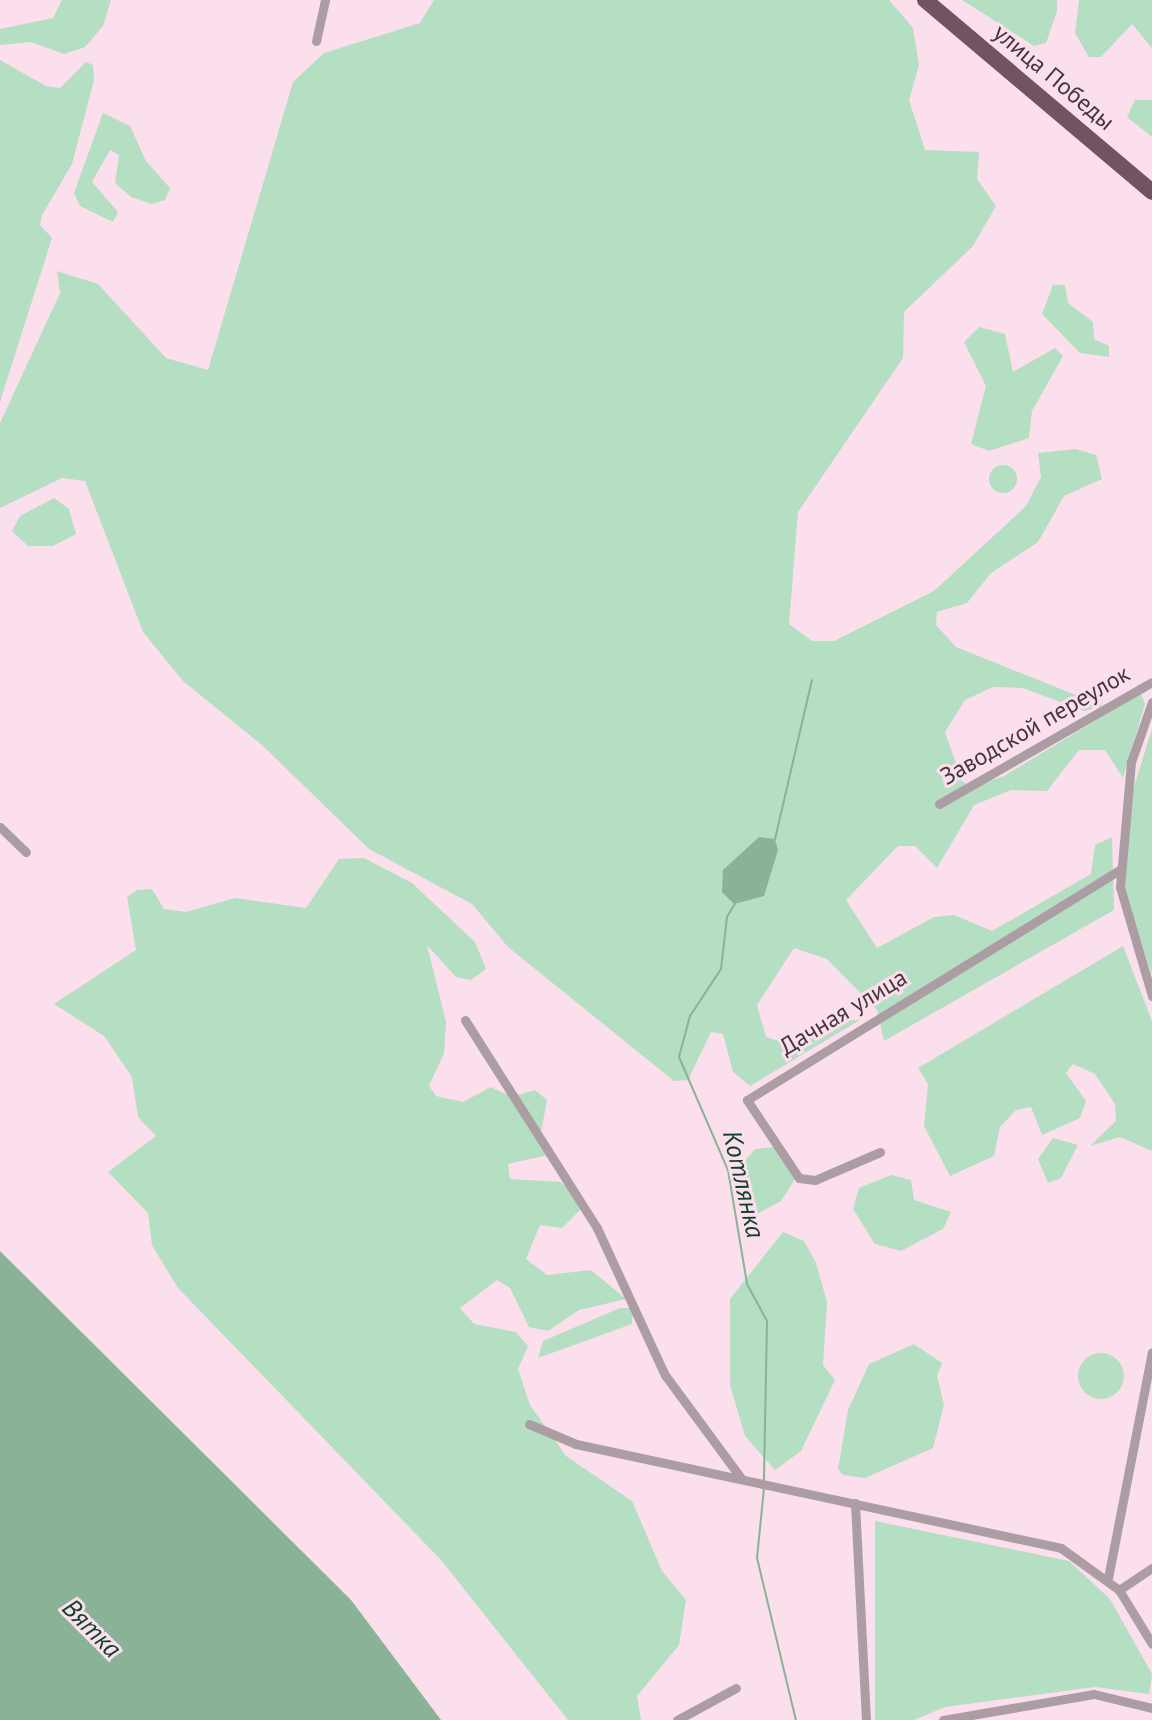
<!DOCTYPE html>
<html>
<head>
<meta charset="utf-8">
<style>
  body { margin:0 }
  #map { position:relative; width:1152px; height:1720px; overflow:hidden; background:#fcdfec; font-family:"PT Sans",sans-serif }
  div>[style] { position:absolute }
  .green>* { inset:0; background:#b4dfc3 }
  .round { border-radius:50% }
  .water>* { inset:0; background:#89b297 }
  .stream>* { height:2px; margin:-1px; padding:0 1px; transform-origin:1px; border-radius:1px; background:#89b297 }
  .minor>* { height:9px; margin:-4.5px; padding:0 4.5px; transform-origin:4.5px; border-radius:4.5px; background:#ac9da4 }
  .trunk>* { height:16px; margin:-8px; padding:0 8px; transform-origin:8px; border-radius:8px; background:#705462 }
  span { translate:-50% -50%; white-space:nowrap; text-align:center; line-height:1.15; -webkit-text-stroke:6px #fcdfec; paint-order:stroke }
  .street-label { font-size:24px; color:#44363d }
  .water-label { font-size:26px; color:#0f4228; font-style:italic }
</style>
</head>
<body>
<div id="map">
  <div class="green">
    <i style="clip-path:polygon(62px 0,111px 0,103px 26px,85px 47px,64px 54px,31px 42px,0 45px,0 29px,53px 18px)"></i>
    <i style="clip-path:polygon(434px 0,889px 0,913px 28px,919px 65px,909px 100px,925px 150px,979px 152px,977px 179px,996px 206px,973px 246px,904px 312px,903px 358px,798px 512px,789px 624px,812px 641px,834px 641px,934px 591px,1026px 506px,1041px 477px,1038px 453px,1076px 449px,1096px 455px,1102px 479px,1064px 496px,1038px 542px,991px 573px,967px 603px,937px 612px,936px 625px,956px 647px,1103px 706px,1084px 711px,1023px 688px,993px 687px,965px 700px,945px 732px,962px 781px,972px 787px,1004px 776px,1141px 693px,1145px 704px,1123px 778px,1105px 750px,1079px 750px,1047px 791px,1011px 790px,974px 805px,937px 868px,915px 846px,898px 846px,846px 900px,877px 948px,934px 917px,954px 915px,992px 931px,1091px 874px,1095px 845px,1112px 837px,1114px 910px,884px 1041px,877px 1010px,827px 959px,794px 948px,757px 1005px,766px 1037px,779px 1041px,828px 1021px,860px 1020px,750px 1086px,733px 1072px,723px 1034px,711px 1032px,688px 1080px,674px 1081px,508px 947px,472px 904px,369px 849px,262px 745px,183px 681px,143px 632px,85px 481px,62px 478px,0 508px,0 423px,60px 293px,57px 271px,98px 284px,166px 358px,208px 370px,293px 82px,324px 53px,420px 23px)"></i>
    <i style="clip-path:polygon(962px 0,1057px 0,1057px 11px,1046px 43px,1034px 46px)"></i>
    <i style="clip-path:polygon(1079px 0,1152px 0,1152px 48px,1132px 24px,1101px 57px,1089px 57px,1075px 33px)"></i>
    <i style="clip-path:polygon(0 60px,46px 86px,60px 88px,86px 62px,93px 65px,94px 80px,72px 164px,42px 215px,40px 225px,52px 238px,0 402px)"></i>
    <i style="clip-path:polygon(1135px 100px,1152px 100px,1152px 137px,1127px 117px)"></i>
    <i style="clip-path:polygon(103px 113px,130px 126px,146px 161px,170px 188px,165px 200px,151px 204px,131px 197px,115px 183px,119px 155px,110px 150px,92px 182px,118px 212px,113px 222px,80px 206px,74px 193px)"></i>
    <i style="clip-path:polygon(1053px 285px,1065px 285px,1068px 303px,1093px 322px,1094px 339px,1109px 346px,1109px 357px,1080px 353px,1042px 314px)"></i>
    <i style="clip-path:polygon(979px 327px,1005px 334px,1013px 372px,1055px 348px,1063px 356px,1032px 411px,1029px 438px,989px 451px,971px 444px,986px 386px,964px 342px)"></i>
    <i class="round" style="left:989px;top:465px;width:28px;height:28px"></i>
    <i style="clip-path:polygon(54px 498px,69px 509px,76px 534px,53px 546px,28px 546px,12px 531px,20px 516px)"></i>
    <i style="clip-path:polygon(1152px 729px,1152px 975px,1125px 891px,1129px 803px)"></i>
    <i style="clip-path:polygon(364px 858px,412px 883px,475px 942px,486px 969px,471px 980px,456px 977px,427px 945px,446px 1022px,444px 1053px,429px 1086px,436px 1096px,463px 1102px,491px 1087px,512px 1097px,535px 1090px,547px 1100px,540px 1138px,548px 1155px,508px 1164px,510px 1179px,561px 1182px,585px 1205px,562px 1228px,540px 1225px,526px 1259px,547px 1275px,591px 1270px,626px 1299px,579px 1310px,548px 1331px,529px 1327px,510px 1288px,497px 1280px,460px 1308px,474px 1324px,516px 1332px,528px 1346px,518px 1369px,530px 1405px,566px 1456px,632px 1501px,662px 1571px,686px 1600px,679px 1645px,637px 1696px,641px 1720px,568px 1720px,441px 1560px,178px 1288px,152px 1245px,148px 1213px,108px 1172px,156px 1136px,138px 1117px,132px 1077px,104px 1036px,54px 1004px,136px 950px,127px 897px,137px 890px,152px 889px,164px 909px,186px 912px,235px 898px,306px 908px,339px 859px)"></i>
    <i style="clip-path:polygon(1123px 946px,1152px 1021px,1152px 1151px,1120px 1137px,1090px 1146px,1116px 1121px,1115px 1104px,1095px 1074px,1073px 1064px,1066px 1073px,1086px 1101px,1080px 1118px,1042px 1135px,1031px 1107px,1016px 1110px,1000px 1127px,994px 1156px,950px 1176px,924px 1126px,928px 1084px,918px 1068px)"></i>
    <i style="clip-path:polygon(1053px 1138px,1078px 1145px,1061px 1178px,1048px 1183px,1038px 1159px)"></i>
    <i style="clip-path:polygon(775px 1147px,795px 1179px,781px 1201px,757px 1214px,743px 1199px,742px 1164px,755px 1149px)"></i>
    <i style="clip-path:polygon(891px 1175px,911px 1180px,914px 1200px,951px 1212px,943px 1229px,901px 1251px,875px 1244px,853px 1209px,859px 1188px)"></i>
    <i style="clip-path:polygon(783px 1232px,804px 1241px,816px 1263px,827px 1302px,823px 1365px,835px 1380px,801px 1451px,775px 1470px,745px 1436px,730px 1385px,730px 1299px)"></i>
    <i style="clip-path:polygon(620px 1308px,633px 1308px,632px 1324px,538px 1358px,543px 1341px)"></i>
    <i style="clip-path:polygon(914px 1344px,942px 1363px,937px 1376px,944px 1405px,933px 1448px,865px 1478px,843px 1475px,838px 1469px,848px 1410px,869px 1364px)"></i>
    <i class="round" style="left:1078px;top:1353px;width:46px;height:46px"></i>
    <i style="clip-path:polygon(875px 1521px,1069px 1561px,1110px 1599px,1152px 1674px,1149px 1694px,1095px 1687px,945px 1707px,914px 1720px,875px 1720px)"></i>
  </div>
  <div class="water">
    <i style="clip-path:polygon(759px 837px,775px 839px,778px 850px,764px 896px,734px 904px,722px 892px,723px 870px)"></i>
    <i style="clip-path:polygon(0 1251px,351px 1600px,441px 1720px,0 1720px)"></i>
  </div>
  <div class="stream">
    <i style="left:775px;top:839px;width:163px;rotate:-76.9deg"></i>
    <i style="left:736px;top:902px;width:17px;rotate:121deg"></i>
    <i style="left:727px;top:917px;width:52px;rotate:96.6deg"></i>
    <i style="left:721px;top:969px;width:56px;rotate:123.4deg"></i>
    <i style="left:690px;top:1016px;width:42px;rotate:105deg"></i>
    <i style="left:679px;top:1057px;width:123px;rotate:66.6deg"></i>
    <i style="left:728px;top:1170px;width:116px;rotate:80.5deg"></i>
    <i style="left:747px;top:1284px;width:42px;rotate:61.6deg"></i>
    <i style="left:767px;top:1321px;width:160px;rotate:91.1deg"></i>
    <i style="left:764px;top:1488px;width:70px;rotate:95.7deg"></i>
    <i style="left:757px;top:1558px;width:167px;rotate:76.5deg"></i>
  </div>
  <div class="minor">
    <i style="left:316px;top:41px;width:42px;rotate:-77.6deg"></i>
    <i style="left:1152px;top:702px;width:64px;rotate:109.3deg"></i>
    <i style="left:1131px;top:762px;width:125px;rotate:95deg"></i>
    <i style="left:1120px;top:887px;width:114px;rotate:73.6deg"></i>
    <i style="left:939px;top:804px;width:245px;rotate:-29.8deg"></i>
    <i style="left:0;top:827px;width:36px;rotate:44deg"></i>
    <i style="left:465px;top:1020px;width:246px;rotate:57.6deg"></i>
    <i style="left:597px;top:1228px;width:162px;rotate:65.2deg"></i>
    <i style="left:665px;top:1375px;width:128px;rotate:53.6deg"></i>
    <i style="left:880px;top:1152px;width:71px;rotate:156.7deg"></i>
    <i style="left:815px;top:1180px;width:16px;rotate:-173deg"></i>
    <i style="left:799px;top:1178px;width:94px;rotate:-123.7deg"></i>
    <i style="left:747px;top:1100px;width:438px;rotate:-31.7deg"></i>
    <i style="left:529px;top:1424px;width:51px;rotate:23.1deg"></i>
    <i style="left:576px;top:1444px;width:496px;rotate:12.1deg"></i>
    <i style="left:1061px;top:1548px;width:72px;rotate:35.9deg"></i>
    <i style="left:1119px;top:1590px;width:63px;rotate:58.6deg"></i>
    <i style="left:855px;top:1503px;width:217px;rotate:87.1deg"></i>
    <i style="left:1108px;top:1578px;width:230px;rotate:-79deg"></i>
    <i style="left:1119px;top:1590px;width:40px;rotate:-34deg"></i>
    <i style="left:677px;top:1720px;width:67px;rotate:-28.5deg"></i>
    <i style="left:943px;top:1720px;width:153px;rotate:-9.8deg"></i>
    <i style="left:1094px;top:1694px;width:60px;rotate:13.6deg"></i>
  </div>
  <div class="trunk">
    <i style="left:925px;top:0;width:297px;rotate:40.2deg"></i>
  </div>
  <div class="street-label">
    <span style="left:1054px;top:77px;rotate:40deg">улица Победы</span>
    <span style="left:1035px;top:725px;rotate:-30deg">Заводской переулок</span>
    <span style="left:843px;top:1012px;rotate:-31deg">Дачная улица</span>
  </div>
  <div class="water-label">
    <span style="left:744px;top:1184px;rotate:77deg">Котлянка</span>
    <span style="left:92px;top:1628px;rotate:45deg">Вятка</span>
  </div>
</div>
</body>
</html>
